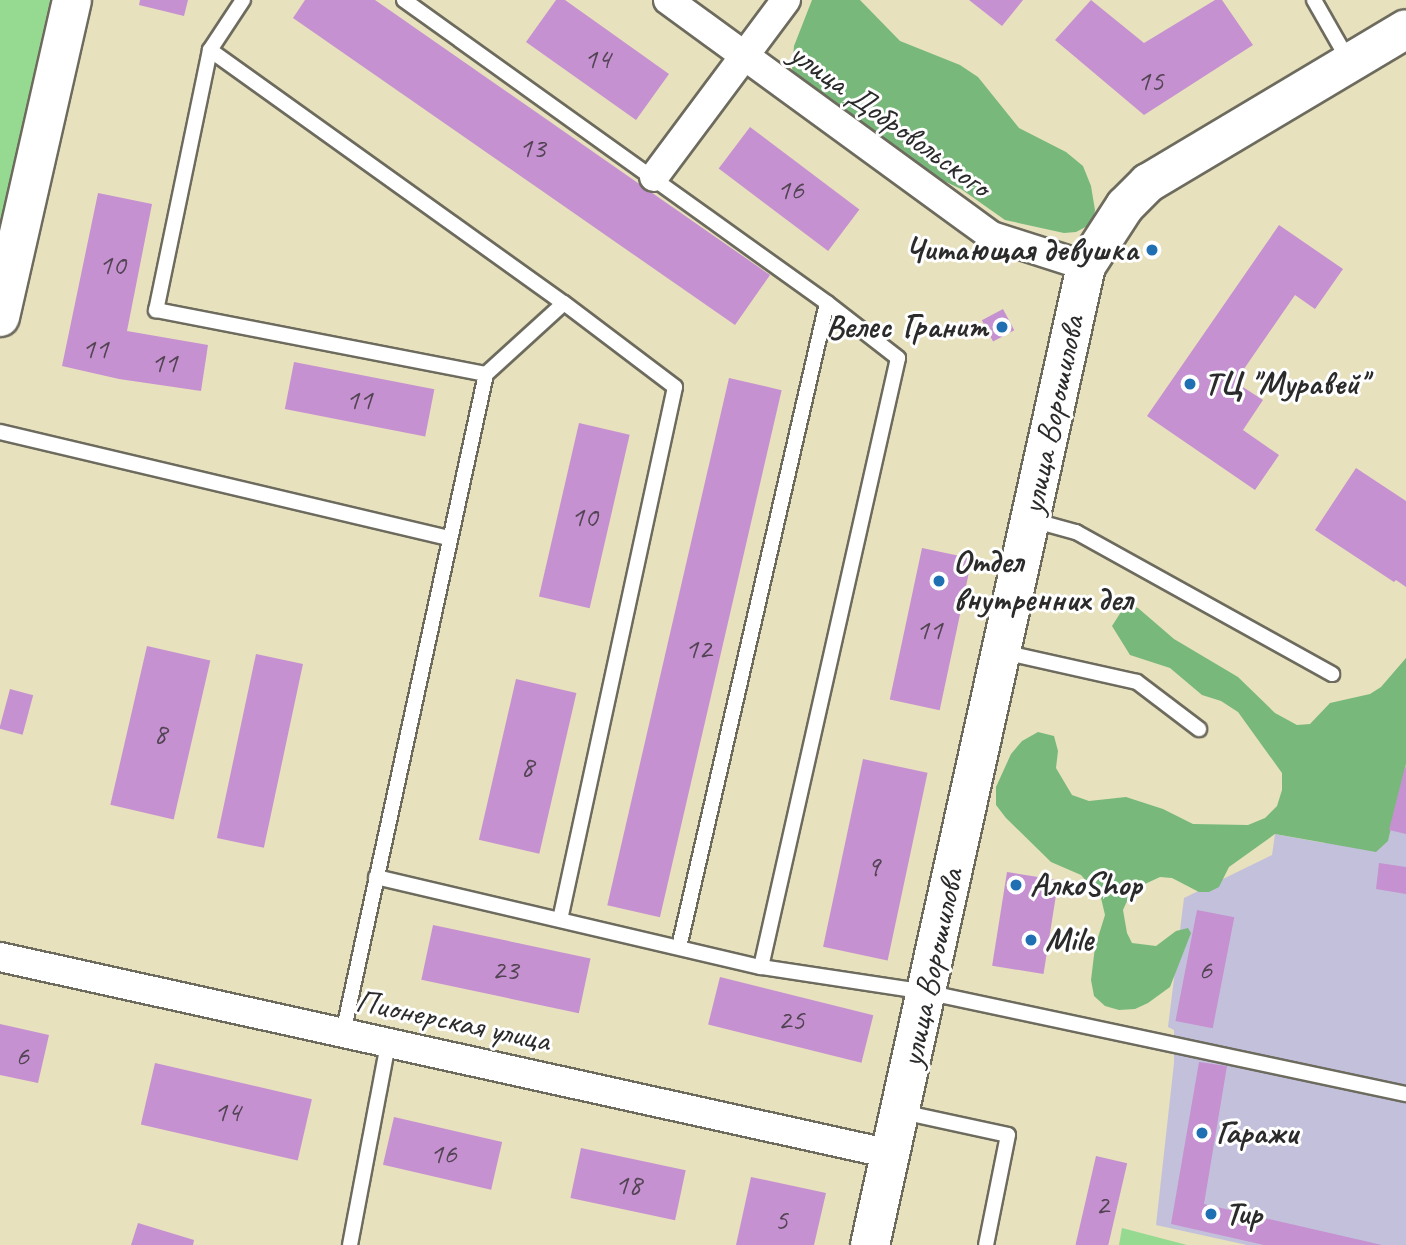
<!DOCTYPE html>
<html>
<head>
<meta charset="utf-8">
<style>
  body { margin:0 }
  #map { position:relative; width:1406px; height:1245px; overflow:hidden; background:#e7e1be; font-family:Caveat,sans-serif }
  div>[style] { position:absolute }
  .industrial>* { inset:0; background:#c3c0db }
  .green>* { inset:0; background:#96d991 }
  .forest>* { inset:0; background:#78b97b }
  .building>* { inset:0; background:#c691d0; transform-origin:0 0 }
  .roads { filter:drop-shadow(2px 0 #6d6b5e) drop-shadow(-2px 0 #6d6b5e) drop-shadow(0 2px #6d6b5e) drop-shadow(0 -2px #6d6b5e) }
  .service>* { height:14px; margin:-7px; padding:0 7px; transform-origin:7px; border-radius:7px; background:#fff }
  .minor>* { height:28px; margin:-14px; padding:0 14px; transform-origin:14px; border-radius:14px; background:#fff }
  .secondary>* { height:38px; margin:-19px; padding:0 19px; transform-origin:19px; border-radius:19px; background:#fff }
  .dots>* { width:19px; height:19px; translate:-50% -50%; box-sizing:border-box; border:4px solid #fff; border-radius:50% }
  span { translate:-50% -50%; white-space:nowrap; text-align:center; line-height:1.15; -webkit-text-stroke:6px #fff; paint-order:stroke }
  .number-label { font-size:30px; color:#524454 }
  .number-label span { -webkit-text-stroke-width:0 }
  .street-label { font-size:33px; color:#2b2b2b }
  .poi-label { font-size:33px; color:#2b2b2b; font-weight:700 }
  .right { translate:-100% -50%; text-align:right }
  .left { translate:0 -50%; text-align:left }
</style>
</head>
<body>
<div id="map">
  <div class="industrial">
    <i style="clip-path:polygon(1406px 764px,1406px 1245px,1247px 1245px,1156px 1225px,1174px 1063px,1174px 1030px,1168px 1027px,1184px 898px,1272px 855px,1275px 834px,1324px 843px,1357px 835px,1388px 840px)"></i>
  </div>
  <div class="green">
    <i style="clip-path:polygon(0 0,50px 0,0 226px)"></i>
    <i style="clip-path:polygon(1122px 1228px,1187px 1245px,1119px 1245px)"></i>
  </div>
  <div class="forest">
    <i style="clip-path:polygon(812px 0,860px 0,900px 41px,960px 65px,978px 77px,1019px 128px,1066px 152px,1083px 166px,1091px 186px,1095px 210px,1093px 223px,1076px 232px,1064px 233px,1005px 220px,961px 189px,927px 173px,891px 143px,798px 80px,792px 69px,794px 46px)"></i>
    <i style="clip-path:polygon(1126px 604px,1138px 608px,1174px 639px,1238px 677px,1275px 713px,1297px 725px,1310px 724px,1330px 703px,1370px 694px,1381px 687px,1406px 658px,1406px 764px,1388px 841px,1376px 852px,1275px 834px,1229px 867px,1219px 887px,1209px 892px,1199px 892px,1172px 878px,1160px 877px,1132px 890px,1123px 910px,1127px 933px,1132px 943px,1156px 946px,1176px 931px,1188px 928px,1191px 933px,1170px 987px,1148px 1003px,1135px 1009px,1119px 1010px,1105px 1006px,1094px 996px,1091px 980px,1095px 947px,1105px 915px,1101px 898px,1081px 875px,1051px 862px,1006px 818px,996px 805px,996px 787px,1011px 754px,1022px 741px,1038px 732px,1054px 736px,1058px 751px,1056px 768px,1072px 795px,1089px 801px,1126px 797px,1163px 809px,1193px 824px,1248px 825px,1265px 818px,1277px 806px,1282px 790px,1282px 773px,1238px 712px,1221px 701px,1202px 695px,1170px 668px,1130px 655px,1112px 626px)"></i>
  </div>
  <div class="building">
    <i style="clip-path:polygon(140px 0,188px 0,184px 16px,139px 5px)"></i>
    <i style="clip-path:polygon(305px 0,375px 0,770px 275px,735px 325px,293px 18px)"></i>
    <i style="clip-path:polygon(556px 0,565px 0,669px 74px,636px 120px,526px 42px)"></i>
    <i style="clip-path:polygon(969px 0,1023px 0,1002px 26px)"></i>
    <i style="clip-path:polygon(1091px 0,1144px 43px,1215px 0,1222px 0,1253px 45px,1144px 115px,1055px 40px)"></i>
    <i style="left:750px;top:127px;width:137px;height:52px;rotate:37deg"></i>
    <i style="clip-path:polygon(98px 193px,152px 204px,127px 331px,208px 345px,201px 391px,119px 379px,62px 366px)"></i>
    <i style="clip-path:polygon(1279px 225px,1343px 269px,1315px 309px,1295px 295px,1235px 382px,1263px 400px,1243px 430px,1279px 455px,1255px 490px,1147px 416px)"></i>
    <i style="left:1003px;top:309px;width:24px;height:24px;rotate:62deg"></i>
    <i style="left:294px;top:362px;width:143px;height:48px;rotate:11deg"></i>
    <i style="left:729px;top:378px;width:54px;height:541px;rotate:13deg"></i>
    <i style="left:579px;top:423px;width:52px;height:178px;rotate:13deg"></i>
    <i style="clip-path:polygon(1356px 468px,1406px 501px,1406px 587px,1396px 580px,1394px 582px,1315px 530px)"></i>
    <i style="left:922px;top:548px;width:51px;height:155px;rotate:12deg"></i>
    <i style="left:147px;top:646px;width:65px;height:163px;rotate:13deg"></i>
    <i style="left:256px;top:654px;width:48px;height:188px;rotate:12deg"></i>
    <i style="left:516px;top:679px;width:62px;height:165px;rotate:13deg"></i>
    <i style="left:10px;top:689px;width:24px;height:41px;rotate:15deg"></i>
    <i style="left:863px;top:759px;width:66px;height:192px;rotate:12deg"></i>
    <i style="clip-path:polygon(1405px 767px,1406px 768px,1406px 834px,1389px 830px)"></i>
    <i style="clip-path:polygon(1379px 863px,1406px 867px,1406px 894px,1376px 889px)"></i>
    <i style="left:1007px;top:872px;width:52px;height:95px;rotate:9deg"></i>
    <i style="left:1197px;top:910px;width:38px;height:113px;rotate:11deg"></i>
    <i style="left:433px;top:925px;width:161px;height:56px;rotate:12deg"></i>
    <i style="left:720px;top:977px;width:158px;height:49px;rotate:14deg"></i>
    <i style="clip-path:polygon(0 1024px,49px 1035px,38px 1083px,0 1075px)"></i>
    <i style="clip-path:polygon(1199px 1062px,1227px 1066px,1204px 1204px,1382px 1245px,1264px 1245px,1171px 1224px)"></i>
    <i style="left:155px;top:1063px;width:161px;height:63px;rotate:13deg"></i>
    <i style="left:394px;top:1117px;width:111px;height:49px;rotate:13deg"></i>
    <i style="left:581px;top:1148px;width:107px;height:51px;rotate:12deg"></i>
    <i style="left:1096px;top:1156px;width:32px;height:91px;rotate:13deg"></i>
    <i style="clip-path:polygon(751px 1177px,826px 1193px,814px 1245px,736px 1245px)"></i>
    <i style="clip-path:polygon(138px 1223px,194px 1240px,193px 1245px,131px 1245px)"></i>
  </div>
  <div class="roads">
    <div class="service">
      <i style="left:243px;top:0;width:60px;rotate:123.4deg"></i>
      <i style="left:210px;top:50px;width:266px;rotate:101.7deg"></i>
      <i style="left:156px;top:310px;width:336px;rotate:11deg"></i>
      <i style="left:486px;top:374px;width:674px;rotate:102.24deg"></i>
      <i style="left:404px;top:0;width:520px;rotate:35.61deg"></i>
      <i style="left:827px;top:303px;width:661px;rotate:102.94deg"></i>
      <i style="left:1314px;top:0;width:73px;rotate:60.3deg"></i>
      <i style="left:210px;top:50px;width:435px;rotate:35.6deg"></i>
      <i style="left:564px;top:303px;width:139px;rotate:37.1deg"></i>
      <i style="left:675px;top:387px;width:545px;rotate:102.18deg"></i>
      <i style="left:486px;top:374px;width:105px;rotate:-42.3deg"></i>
      <i style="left:0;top:432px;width:462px;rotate:13.3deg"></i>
      <i style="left:1032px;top:520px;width:46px;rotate:15.3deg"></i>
      <i style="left:1076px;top:532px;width:293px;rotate:29deg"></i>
      <i style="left:1003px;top:652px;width:137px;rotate:12.6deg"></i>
      <i style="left:1137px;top:682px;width:78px;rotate:37.2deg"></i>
      <i style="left:376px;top:877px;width:395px;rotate:13.2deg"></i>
      <i style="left:761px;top:967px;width:167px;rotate:8.6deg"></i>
      <i style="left:926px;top:992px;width:491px;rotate:12deg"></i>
      <i style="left:761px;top:967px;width:624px;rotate:-77.32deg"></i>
      <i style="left:898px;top:358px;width:90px;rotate:-142.2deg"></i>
      <i style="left:902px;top:1112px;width:108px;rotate:12.2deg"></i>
      <i style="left:1008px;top:1135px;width:112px;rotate:101.3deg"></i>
      <i style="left:350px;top:1245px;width:206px;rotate:-79.3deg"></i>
    </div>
    <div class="minor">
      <i style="left:668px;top:0;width:401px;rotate:36.1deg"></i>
      <i style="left:992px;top:236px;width:99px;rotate:17.7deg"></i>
      <i style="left:654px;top:177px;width:221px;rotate:-53.3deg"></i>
      <i style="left:0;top:957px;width:913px;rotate:12.47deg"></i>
    </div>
    <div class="secondary">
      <i style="left:0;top:317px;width:325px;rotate:-77.2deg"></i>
      <i style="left:870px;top:1245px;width:1003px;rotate:-77.56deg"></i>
      <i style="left:1086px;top:266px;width:72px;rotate:-57deg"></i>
      <i style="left:1125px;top:206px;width:33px;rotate:-45deg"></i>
      <i style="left:1148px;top:183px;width:300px;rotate:-30.8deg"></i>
    </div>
  </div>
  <div class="dots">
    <i style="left:1152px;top:250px;background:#1f6fb2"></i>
    <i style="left:1002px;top:327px;background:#1f6fb2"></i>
    <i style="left:1190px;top:384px;background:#1f6fb2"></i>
    <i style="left:939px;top:581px;background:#1f6fb2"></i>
    <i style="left:1016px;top:885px;background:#1f6fb2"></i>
    <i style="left:1031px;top:940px;background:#1f6fb2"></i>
    <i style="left:1202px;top:1133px;background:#1f6fb2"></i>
    <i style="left:1211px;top:1214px;background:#1f6fb2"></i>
  </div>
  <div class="number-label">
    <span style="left:597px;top:58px">14</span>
    <span style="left:1150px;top:80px">15</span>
    <span style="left:532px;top:147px">13</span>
    <span style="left:790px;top:189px">16</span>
    <span style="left:112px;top:264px">10</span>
    <span style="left:95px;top:348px">11</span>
    <span style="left:164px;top:362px">11</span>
    <span style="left:359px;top:399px">11</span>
    <span style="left:584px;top:516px">10</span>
    <span style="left:929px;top:629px">11</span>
    <span style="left:698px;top:648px">12</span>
    <span style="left:160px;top:733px">8</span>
    <span style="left:527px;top:766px">8</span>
    <span style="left:873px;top:866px">9</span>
    <span style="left:505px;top:969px">23</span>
    <span style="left:1205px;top:969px">6</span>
    <span style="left:791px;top:1019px">25</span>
    <span style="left:22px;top:1055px">6</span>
    <span style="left:227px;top:1111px">14</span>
    <span style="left:443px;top:1153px">16</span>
    <span style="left:628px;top:1184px">18</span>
    <span style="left:1102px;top:1204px">2</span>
    <span style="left:781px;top:1219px">5</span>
  </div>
  <div class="street-label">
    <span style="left:890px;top:120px;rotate:36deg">улица Добровольского</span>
    <span style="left:1053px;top:415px;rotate:-78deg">улица Ворошилова</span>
    <span style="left:932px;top:968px;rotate:-78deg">улица Ворошилова</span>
    <span style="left:453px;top:1021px;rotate:12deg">Пионерская улица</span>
  </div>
  <div class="poi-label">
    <span class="right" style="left:1138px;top:250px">Читающая девушка</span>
    <span class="right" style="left:988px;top:327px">Велес Гранит</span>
    <span class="left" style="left:1204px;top:384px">ТЦ "Муравей"</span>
    <span class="left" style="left:953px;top:581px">Отдел<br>внутренних дел</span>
    <span class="left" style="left:1030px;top:885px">АлкоShop</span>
    <span class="left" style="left:1045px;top:940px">Mile</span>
    <span class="left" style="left:1216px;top:1133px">Гаражи</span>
    <span class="left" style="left:1225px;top:1214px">Тир</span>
  </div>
</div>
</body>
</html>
